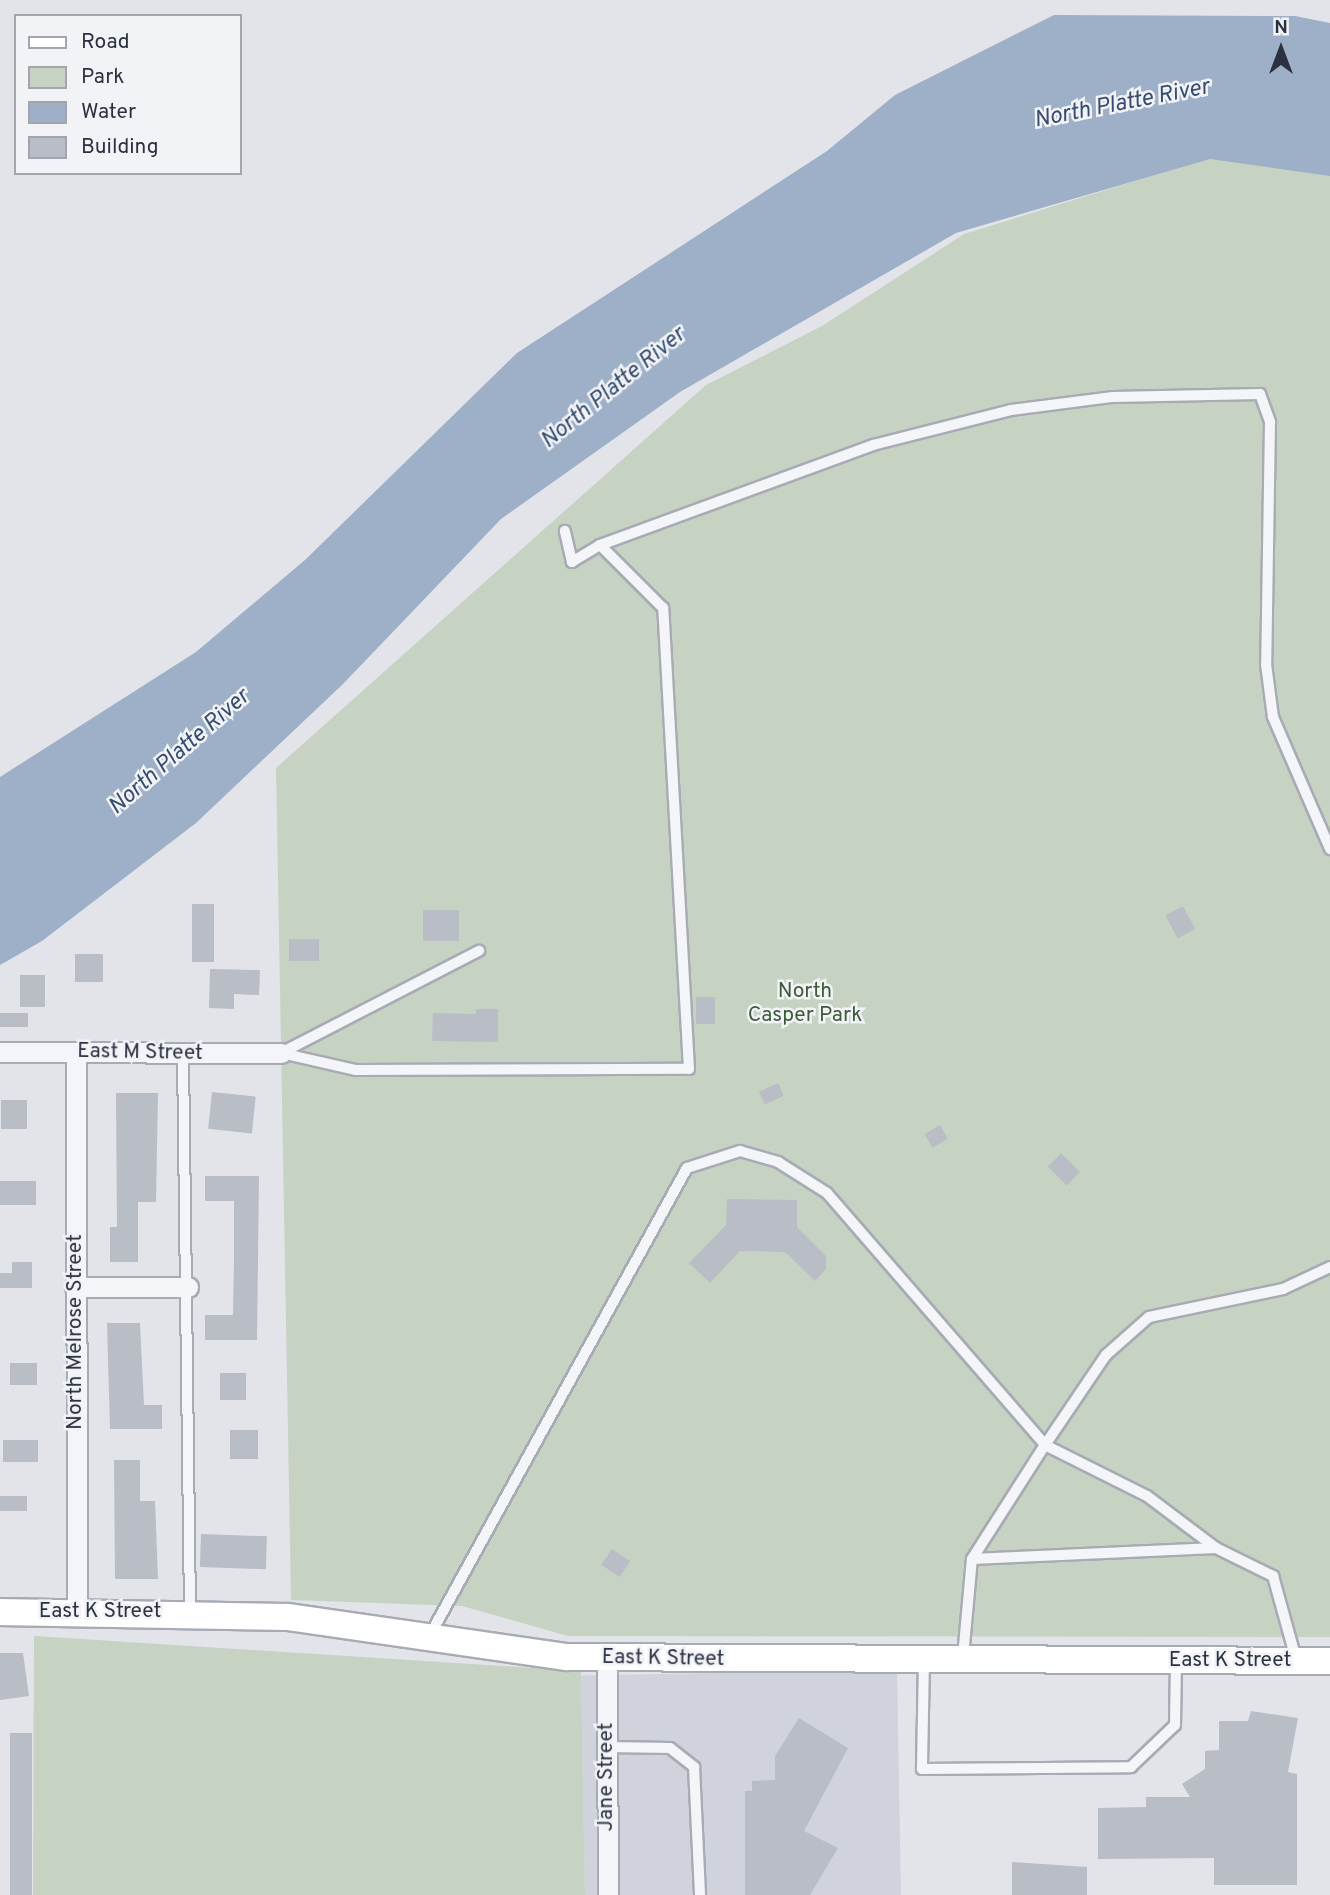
<!DOCTYPE html>
<html>
<head>
<meta charset="utf-8">
<style>
  body { margin:0 }
  #map { position:relative; width:1330px; height:1895px; overflow:hidden; background:#e2e4ea; font-family:Overpass,sans-serif }
  div>[style] { position:absolute }
  .built>* { inset:0; background:#d0d3db; transform-origin:0 0 }
  .green>* { inset:0; background:#c6d3c3 }
  .water>* { inset:0; background:#9eafc8 }
  .building>* { inset:0; background:#b9bdc6; transform-origin:0 0 }
  .roads { filter:drop-shadow(2px 0 #a7abb4) drop-shadow(-2px 0 #a7abb4) drop-shadow(0 2px #a7abb4) drop-shadow(0 -2px #a7abb4) }
  .lane>* { height:10px; margin:-5px; padding:0 5px; transform-origin:5px; border-radius:5px; background:#f4f5f8 }
  .street>* { height:19px; margin:-9.5px; padding:0 9.5px; transform-origin:9.5px; border-radius:9.5px; background:#f4f5f8 }
  .secondary>* { height:26px; margin:-13px; padding:0 13px; transform-origin:13px; border-radius:13px; background:#fff }
  span { translate:-50% -50%; white-space:nowrap; text-align:center; line-height:1.15; -webkit-text-stroke:5px #f1f3f7; paint-order:stroke }
  .park-label { font-size:21px; color:#3c5c38 }
  .street-label { font-size:21px; color:#2b3141 }
  .water-label { font-size:23px; color:#364c73; font-style:italic }
  .legend { position:absolute; left:14px; top:14px; width:228px; height:161px; box-sizing:border-box; background:#f1f3f7; border:2px solid #a2a5ae; margin:0; padding:9px 12px; list-style:none; font-size:21px; color:#2b3141 }
  .legend li { display:flex; align-items:center; gap:14px; height:35px }
  .legend b { width:35px; border:2px solid #a2a5ae }
  .north { position:absolute; left:1246px; top:14px; width:70px; height:70px; -webkit-text-stroke:5px #f1f3f7; paint-order:stroke; rotate:0deg; font-size:19px; font-weight:700; line-height:28px; text-align:center; color:#2b3141 }
  .north::after { content:''; display:block; margin:auto; width:24px; height:32px; background:#2b3141; clip-path:polygon(50% 0,100% 100%,50% 72%,0 100%) }
</style>
</head>
<body>
<div id="map">
  <div class="built">
    <i style="left:897px;top:1670px;width:225px;height:316px;rotate:89deg"></i>
  </div>
  <div class="green">
    <i style="clip-path:polygon(1209px 158px,1330px 171px,1330px 1637px,568px 1636px,462px 1606px,291px 1600px,276px 768px,706px 385px,822px 326px,964px 234px)"></i>
    <i style="clip-path:polygon(34px 1636px,581px 1671px,585px 1895px,33px 1895px)"></i>
  </div>
  <div class="water">
    <i style="clip-path:polygon(1054px 15px,1295px 16px,1330px 23px,1330px 176px,1210px 159px,956px 233px,680px 392px,501px 519px,343px 684px,196px 823px,42px 941px,0 965px,0 777px,196px 652px,305px 560px,517px 353px,827px 151px,895px 95px)"></i>
  </div>
  <div class="building">
    <i style="left:192px;top:904px;width:22px;height:58px"></i>
    <i style="left:1183px;top:906px;width:26px;height:20px;rotate:62deg"></i>
    <i style="left:423px;top:910px;width:36px;height:31px"></i>
    <i style="left:289px;top:939px;width:30px;height:22px"></i>
    <i style="left:75px;top:954px;width:28px;height:28px"></i>
    <i style="clip-path:polygon(210px 969px,260px 970px,259px 995px,234px 994px,234px 1009px,209px 1008px)"></i>
    <i style="left:20px;top:975px;width:25px;height:32px"></i>
    <i style="left:696px;top:997px;width:19px;height:27px"></i>
    <i style="clip-path:polygon(476px 1009px,498px 1009px,498px 1042px,432px 1041px,433px 1013px,476px 1014px)"></i>
    <i style="left:0;top:1013px;width:28px;height:14px"></i>
    <i style="left:778px;top:1083px;width:14px;height:21px;rotate:65deg"></i>
    <i style="left:212px;top:1092px;width:44px;height:37px;rotate:6deg"></i>
    <i style="clip-path:polygon(116px 1093px,158px 1093px,156px 1202px,138px 1202px,138px 1262px,110px 1262px,110px 1227px,117px 1227px)"></i>
    <i style="left:1px;top:1100px;width:26px;height:29px"></i>
    <i style="left:940px;top:1125px;width:16px;height:18px;rotate:60deg"></i>
    <i style="left:1061px;top:1153px;width:27px;height:19px;rotate:45deg"></i>
    <i style="clip-path:polygon(205px 1176px,259px 1176px,257px 1340px,205px 1340px,205px 1315px,233px 1315px,234px 1260px,234px 1201px,205px 1201px)"></i>
    <i style="left:0;top:1181px;width:36px;height:24px"></i>
    <i style="clip-path:polygon(727px 1199px,797px 1200px,797px 1227px,826px 1256px,826px 1269px,815px 1281px,785px 1252px,740px 1251px,710px 1283px,689px 1263px,726px 1225px)"></i>
    <i style="clip-path:polygon(12px 1262px,32px 1262px,32px 1288px,0 1288px,0 1273px,12px 1273px)"></i>
    <i style="clip-path:polygon(107px 1323px,140px 1323px,144px 1405px,162px 1405px,162px 1429px,110px 1429px)"></i>
    <i style="left:10px;top:1363px;width:27px;height:22px"></i>
    <i style="left:220px;top:1373px;width:26px;height:27px"></i>
    <i style="left:230px;top:1430px;width:28px;height:29px"></i>
    <i style="left:3px;top:1440px;width:35px;height:22px"></i>
    <i style="clip-path:polygon(114px 1460px,140px 1460px,140px 1501px,155px 1501px,158px 1579px,115px 1579px)"></i>
    <i style="left:0;top:1496px;width:27px;height:15px"></i>
    <i style="left:201px;top:1534px;width:66px;height:33px;rotate:2deg"></i>
    <i style="left:612px;top:1549px;width:22px;height:19px;rotate:34deg"></i>
    <i style="clip-path:polygon(0 1653px,23px 1653px,29px 1696px,0 1700px)"></i>
    <i style="clip-path:polygon(1251px 1711px,1298px 1718px,1288px 1772px,1297px 1774px,1297px 1885px,1214px 1885px,1214px 1858px,1098px 1859px,1098px 1808px,1146px 1807px,1146px 1797px,1190px 1797px,1182px 1784px,1205px 1769px,1205px 1751px,1219px 1750px,1219px 1721px,1248px 1721px)"></i>
    <i style="clip-path:polygon(799px 1718px,848px 1748px,804px 1831px,838px 1848px,810px 1895px,745px 1895px,745px 1791px,752px 1791px,752px 1781px,775px 1780px,775px 1756px)"></i>
    <i style="left:10px;top:1733px;width:22px;height:162px"></i>
    <i style="clip-path:polygon(1012px 1862px,1087px 1867px,1087px 1895px,1012px 1895px)"></i>
  </div>
  <div class="roads">
    <div class="lane">
      <i style="left:600px;top:545px;width:291px;rotate:-20.1deg"></i>
      <i style="left:873px;top:445px;width:142px;rotate:-14.2deg"></i>
      <i style="left:1011px;top:410px;width:103px;rotate:-7.3deg"></i>
      <i style="left:1113px;top:397px;width:147px;rotate:-1.2deg"></i>
      <i style="left:1260px;top:394px;width:30px;rotate:70deg"></i>
      <i style="left:1270px;top:422px;width:242px;rotate:90.9deg"></i>
      <i style="left:1266px;top:664px;width:53px;rotate:82.5deg"></i>
      <i style="left:1273px;top:717px;width:144px;rotate:66.6deg"></i>
      <i style="left:281px;top:1053px;width:76px;rotate:12.9deg"></i>
      <i style="left:355px;top:1070px;width:334px;rotate:-0.2deg"></i>
      <i style="left:689px;top:1069px;width:462px;rotate:-93.2deg"></i>
      <i style="left:663px;top:608px;width:89px;rotate:-135deg"></i>
      <i style="left:600px;top:545px;width:33px;rotate:149deg"></i>
      <i style="left:572px;top:562px;width:32px;rotate:-103deg"></i>
      <i style="left:281px;top:1053px;width:223px;rotate:-27.3deg"></i>
      <i style="left:183px;top:1054px;width:558px;rotate:89.28deg"></i>
      <i style="left:972px;top:1559px;width:244px;rotate:-2.6deg"></i>
      <i style="left:1216px;top:1548px;width:64px;rotate:26.2deg"></i>
      <i style="left:1273px;top:1576px;width:86px;rotate:74.5deg"></i>
      <i style="left:430px;top:1635px;width:533px;rotate:-61.18deg"></i>
      <i style="left:687px;top:1168px;width:56px;rotate:-17.8deg"></i>
      <i style="left:740px;top:1151px;width:40px;rotate:16deg"></i>
      <i style="left:778px;top:1162px;width:58px;rotate:32.3deg"></i>
      <i style="left:827px;top:1193px;width:333px;rotate:49.1deg"></i>
      <i style="left:1045px;top:1445px;width:109px;rotate:-55.9deg"></i>
      <i style="left:1106px;top:1355px;width:57px;rotate:-41.5deg"></i>
      <i style="left:1149px;top:1317px;width:137px;rotate:-11.8deg"></i>
      <i style="left:1283px;top:1289px;width:52px;rotate:-25.1deg"></i>
      <i style="left:963px;top:1657px;width:98px;rotate:-84.8deg"></i>
      <i style="left:972px;top:1559px;width:135px;rotate:-57.4deg"></i>
      <i style="left:1045px;top:1445px;width:114px;rotate:26.6deg"></i>
      <i style="left:1147px;top:1496px;width:86px;rotate:37deg"></i>
      <i style="left:924px;top:1661px;width:108px;rotate:91.1deg"></i>
      <i style="left:922px;top:1769px;width:209px;rotate:-0.5deg"></i>
      <i style="left:1131px;top:1767px;width:61px;rotate:-43.7deg"></i>
      <i style="left:1175px;top:1725px;width:64px;rotate:-89.1deg"></i>
      <i style="left:607px;top:1747px;width:63px;rotate:0.9deg"></i>
      <i style="left:670px;top:1748px;width:31px;rotate:38deg"></i>
      <i style="left:694px;top:1767px;width:128px;rotate:87.3deg"></i>
    </div>
    <div class="street">
      <i style="left:0;top:1052px;width:281px;rotate:0.2deg"></i>
      <i style="left:76px;top:1052px;width:560px;rotate:89.9deg"></i>
      <i style="left:75px;top:1287px;width:113px"></i>
      <i style="left:607px;top:1658px;width:237px;rotate:89.8deg"></i>
    </div>
    <div class="secondary">
      <i style="left:0;top:1612px;width:288px;rotate:1deg"></i>
      <i style="left:288px;top:1617px;width:281px;rotate:8.2deg"></i>
      <i style="left:566px;top:1657px;width:764px;rotate:0.3deg"></i>
    </div>
  </div>
  <div class="park-label">
    <span style="left:805px;top:1004px">North<br>Casper Park</span>
  </div>
  <div class="street-label">
    <span style="left:140px;top:1053px;rotate:1deg">East M Street</span>
    <span style="left:76px;top:1332px;rotate:-90deg">North Melrose Street</span>
    <span style="left:100px;top:1612px">East K Street</span>
    <span style="left:663px;top:1659px;rotate:1deg">East K Street</span>
    <span style="left:1230px;top:1661px">East K Street</span>
    <span style="left:607px;top:1777px;rotate:-90deg">Jane Street</span>
  </div>
  <div class="water-label">
    <span style="left:1122px;top:105px;rotate:-11deg">North Platte River</span>
    <span style="left:614px;top:389px;rotate:-39deg">North Platte River</span>
    <span style="left:180px;top:753px;rotate:-41deg">North Platte River</span>
  </div>
  <ul class="legend">
  <li><b style="height:9px;background:#fff"></b>Road</li>
  <li><b style="height:19px;background:#c6d3c3"></b>Park</li>
  <li><b style="height:19px;background:#9eafc8"></b>Water</li>
  <li><b style="height:19px;background:#b9bdc6"></b>Building</li>
  </ul>
  <div class="north">N</div>
</div>
</body>
</html>
